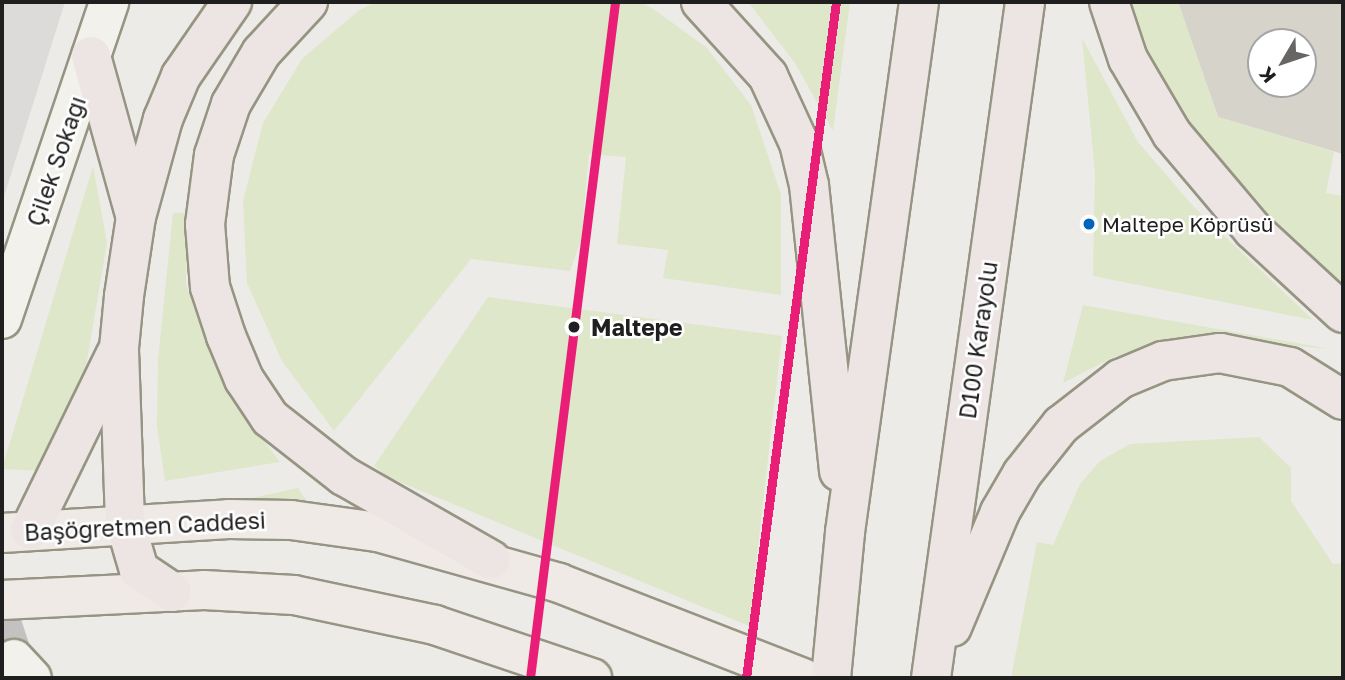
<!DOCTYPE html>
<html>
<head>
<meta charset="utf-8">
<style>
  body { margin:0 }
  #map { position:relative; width:1345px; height:680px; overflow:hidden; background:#edebe8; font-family:"Golos Text",sans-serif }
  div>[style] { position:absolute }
  .residential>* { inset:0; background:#dcdbd9 }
  .construction>* { inset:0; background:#d5d3ca }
  .grass>* { inset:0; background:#dee7ca }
  .secondary-tunnel>* { height:38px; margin-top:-19px; transform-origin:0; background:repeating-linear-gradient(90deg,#c4c2c0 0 38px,transparent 0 57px) }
  .roads { filter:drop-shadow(2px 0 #969482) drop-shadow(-2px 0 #969482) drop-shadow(0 2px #969482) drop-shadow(0 -2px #969482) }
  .secondary>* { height:38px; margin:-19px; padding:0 19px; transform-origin:19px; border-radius:19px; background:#f2f1eb }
  .primary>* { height:38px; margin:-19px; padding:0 19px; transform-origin:19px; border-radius:19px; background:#f0eae6 }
  .trunk>* { height:38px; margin:-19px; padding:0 19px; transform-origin:19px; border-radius:19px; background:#ede5e4 }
  .metro-1>* { height:9px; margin:-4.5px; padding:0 4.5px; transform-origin:4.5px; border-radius:4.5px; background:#e91e76 }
  .dots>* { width:19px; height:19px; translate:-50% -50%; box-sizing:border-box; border:4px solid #fff; border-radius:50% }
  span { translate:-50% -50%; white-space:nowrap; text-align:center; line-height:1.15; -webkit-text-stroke:5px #fff; paint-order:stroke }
  .bus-label { font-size:21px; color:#1f1f1f }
  .left { translate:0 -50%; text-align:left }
  .street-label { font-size:23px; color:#1f1f1f }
  .stop-label { font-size:23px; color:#1f1f1f; font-weight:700 }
  .frame { position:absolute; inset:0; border:4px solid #1f1f1f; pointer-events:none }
  .north { position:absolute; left:1247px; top:28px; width:70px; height:70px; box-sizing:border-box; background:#fff; border:2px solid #a5a5a5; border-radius:50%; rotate:231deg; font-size:19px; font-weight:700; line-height:28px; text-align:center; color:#1f1f1f }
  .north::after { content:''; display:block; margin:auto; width:24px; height:32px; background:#676665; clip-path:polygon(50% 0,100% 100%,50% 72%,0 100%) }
</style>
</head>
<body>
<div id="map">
  <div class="residential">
    <i style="clip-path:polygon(2px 2px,65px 2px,2px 203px)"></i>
  </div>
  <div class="construction">
    <i style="clip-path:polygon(evenodd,1178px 2px,1343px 2px,1343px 154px,1218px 117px,1178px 2px,1261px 42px,1303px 42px,1303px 84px,1261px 84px,1261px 42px)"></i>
  </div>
  <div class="grass">
    <i style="clip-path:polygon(375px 2px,639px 2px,652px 8px,707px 48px,751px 105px,781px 194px,781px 295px,663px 278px,668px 250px,617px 244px,626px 157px,589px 154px,581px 241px,570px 271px,471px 259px,334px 431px,282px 361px,247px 283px,243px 201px,263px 123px,302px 59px,358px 11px)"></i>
    <i style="clip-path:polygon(748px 2px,850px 2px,833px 131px,795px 63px)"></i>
    <i style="clip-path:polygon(1129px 2px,1178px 2px,1218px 117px,1334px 152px,1326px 193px,1343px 196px,1343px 282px,1300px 253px,1180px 126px,1131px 25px)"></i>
    <i style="clip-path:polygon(1082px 38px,1138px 142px,1194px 207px,1313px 320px,1093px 276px,1095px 174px)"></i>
    <i style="clip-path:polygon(93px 166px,107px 243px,80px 402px,42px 471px,2px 469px)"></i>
    <i style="clip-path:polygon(173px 213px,187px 213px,186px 284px,227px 392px,280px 462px,165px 481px,157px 426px,158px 359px)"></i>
    <i style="clip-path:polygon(488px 297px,782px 336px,749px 626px,390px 478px,374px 466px)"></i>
    <i style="clip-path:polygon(1083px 305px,1330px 349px,1225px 340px,1170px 342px,1114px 357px,1063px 383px)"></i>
    <i style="clip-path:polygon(1259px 437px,1291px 468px,1291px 501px,1333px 564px,1343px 563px,1343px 678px,1011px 678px,1037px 542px,1053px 545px,1080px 484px,1100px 461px,1130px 444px)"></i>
    <i style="clip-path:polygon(298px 488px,317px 516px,183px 513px)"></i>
  </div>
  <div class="secondary-tunnel">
    <i style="left:2px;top:622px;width:39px;rotate:72deg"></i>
  </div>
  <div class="roads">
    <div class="secondary">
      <i style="left:2px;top:319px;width:335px;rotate:-71.3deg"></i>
      <i style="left:14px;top:659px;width:26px;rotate:47deg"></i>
    </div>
    <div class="primary">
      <i style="left:2px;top:533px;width:227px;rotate:-3.5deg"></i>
      <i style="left:229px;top:519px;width:62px;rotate:0.9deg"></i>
      <i style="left:291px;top:520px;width:88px;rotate:7.9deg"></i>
      <i style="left:378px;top:532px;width:188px;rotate:15.7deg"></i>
      <i style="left:559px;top:583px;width:262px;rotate:21.3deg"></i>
      <i style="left:2px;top:600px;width:202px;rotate:-2.8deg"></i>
      <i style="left:204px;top:590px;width:90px;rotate:3.2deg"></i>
      <i style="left:294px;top:595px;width:144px;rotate:12deg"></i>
      <i style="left:435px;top:625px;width:166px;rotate:18.7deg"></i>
    </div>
    <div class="trunk">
      <i style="left:308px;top:2px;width:69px;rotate:132.7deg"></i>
      <i style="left:261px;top:53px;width:59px;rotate:120.5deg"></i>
      <i style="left:231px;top:104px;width:54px;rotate:108.4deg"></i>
      <i style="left:214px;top:155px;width:70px;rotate:97.4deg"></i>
      <i style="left:205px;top:224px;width:63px;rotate:85.5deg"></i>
      <i style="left:210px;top:287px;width:52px;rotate:71.9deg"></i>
      <i style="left:226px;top:336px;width:47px;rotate:67.3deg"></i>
      <i style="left:244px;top:379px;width:47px;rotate:56.3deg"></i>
      <i style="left:270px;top:418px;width:94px;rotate:38.1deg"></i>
      <i style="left:344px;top:476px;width:169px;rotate:29.7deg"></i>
      <i style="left:701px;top:2px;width:100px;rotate:47.8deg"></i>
      <i style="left:768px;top:76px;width:74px;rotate:65.2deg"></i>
      <i style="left:799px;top:143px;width:43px;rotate:76.6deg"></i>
      <i style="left:809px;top:185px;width:288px;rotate:84deg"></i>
      <i style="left:1109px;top:2px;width:60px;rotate:71.6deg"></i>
      <i style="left:1128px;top:59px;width:87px;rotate:59.6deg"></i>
      <i style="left:1172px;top:134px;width:126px;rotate:49.8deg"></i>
      <i style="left:1253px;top:230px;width:122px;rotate:42.7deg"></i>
      <i style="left:91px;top:56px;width:165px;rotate:74.5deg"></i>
      <i style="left:30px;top:530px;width:194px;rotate:-64deg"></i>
      <i style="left:172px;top:592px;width:40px;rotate:-146deg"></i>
      <i style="left:139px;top:570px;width:50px;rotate:-106.3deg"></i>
      <i style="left:125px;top:522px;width:174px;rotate:-92deg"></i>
      <i style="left:119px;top:348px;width:52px;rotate:-84.5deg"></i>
      <i style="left:124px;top:296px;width:80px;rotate:-81.4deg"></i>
      <i style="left:136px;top:217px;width:102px;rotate:-74.6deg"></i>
      <i style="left:163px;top:119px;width:47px;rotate:-67.3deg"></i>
      <i style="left:181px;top:76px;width:90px;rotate:-55.4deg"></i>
      <i style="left:952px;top:627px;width:125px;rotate:-67.3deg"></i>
      <i style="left:1000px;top:512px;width:44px;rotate:-59.9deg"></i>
      <i style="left:1022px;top:474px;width:63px;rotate:-51.5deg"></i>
      <i style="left:1061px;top:425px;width:75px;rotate:-37.9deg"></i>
      <i style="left:1120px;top:379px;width:47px;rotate:-22.7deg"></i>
      <i style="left:1163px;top:361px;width:58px;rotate:-8deg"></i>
      <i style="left:1220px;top:353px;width:71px;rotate:11.3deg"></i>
      <i style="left:1290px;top:367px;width:62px;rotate:31.9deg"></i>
      <i style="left:831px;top:678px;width:147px;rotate:-84.5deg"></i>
      <i style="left:845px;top:532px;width:535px;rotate:-82.05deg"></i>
      <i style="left:931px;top:678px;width:683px;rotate:-82.08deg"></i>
    </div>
  </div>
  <div class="metro-1">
    <i style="left:530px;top:678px;width:681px;rotate:-82.83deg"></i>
    <i style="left:746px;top:678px;width:682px;rotate:-82.42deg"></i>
  </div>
  <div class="dots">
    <i style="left:1089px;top:224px;background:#0065bd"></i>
    <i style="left:574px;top:327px;background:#1f1f1f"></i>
  </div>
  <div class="bus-label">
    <span class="left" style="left:1102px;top:224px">Maltepe Köprüsü</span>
  </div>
  <div class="street-label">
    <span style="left:56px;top:161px;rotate:-71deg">Çilek Sokağı</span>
    <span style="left:978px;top:340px;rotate:-82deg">D100 Karayolu</span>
    <span style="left:145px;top:526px;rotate:-3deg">Başöğretmen Caddesi</span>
  </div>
  <div class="stop-label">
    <span class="left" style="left:591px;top:327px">Maltepe</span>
  </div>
  <div class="frame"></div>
  <div class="north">K</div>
</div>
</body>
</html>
